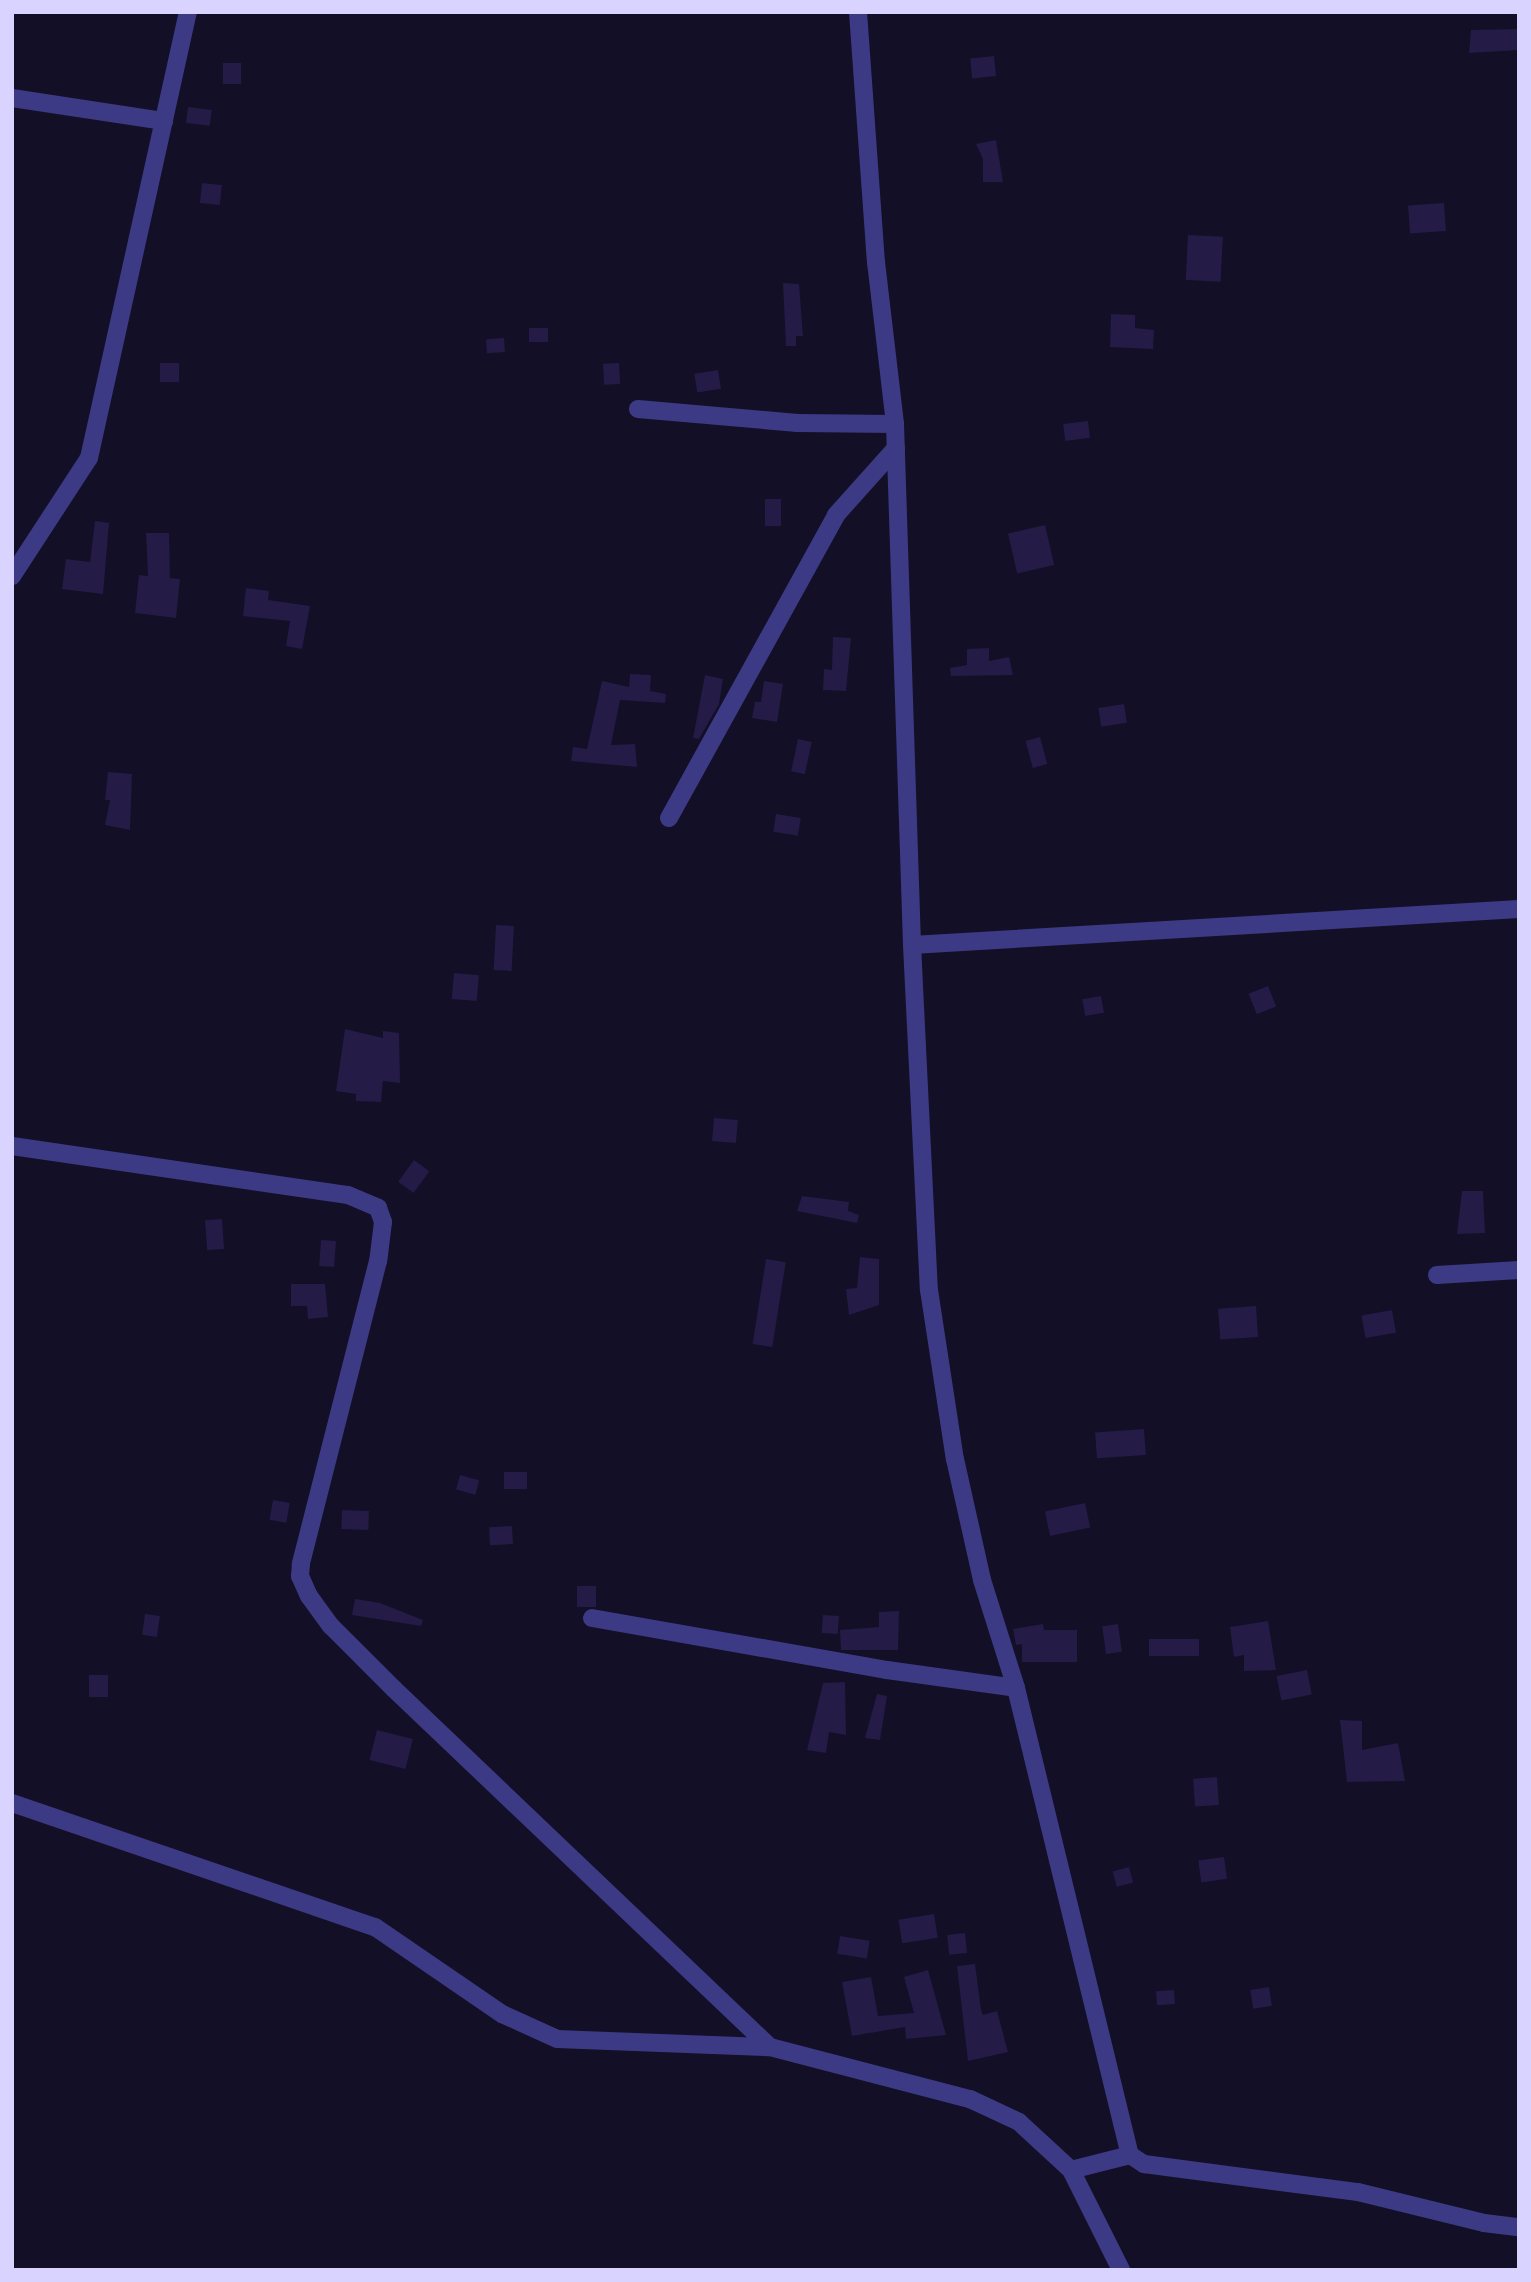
<!DOCTYPE html>
<html>
<head>
<meta charset="utf-8">
<style>
  body { margin:0 }
  #map { position:relative; width:1531px; height:2282px; overflow:hidden; background:#130f26; font-family:Arial,sans-serif }
  div>[style] { position:absolute }
  .building>* { inset:0; background:#241b47; transform-origin:0 0 }
  .street>* { height:18px; margin:-9px; padding:0 9px; transform-origin:9px; border-radius:9px; background:#3d3a85 }
  span { translate:-50% -50%; white-space:nowrap; text-align:center; line-height:1.15; -webkit-text-stroke:5px #130f26; paint-order:stroke }
  .frame { position:absolute; inset:0; border:14px solid #d9d4ff; pointer-events:none }
</style>
</head>
<body>
<div id="map">
  <div class="building">
    <i style="clip-path:polygon(1519px 29px,1519px 50px,1469px 53px,1471px 30px)"></i>
    <i style="left:994px;top:56px;width:20px;height:24px;rotate:84deg"></i>
    <i style="left:223px;top:63px;width:18px;height:21px"></i>
    <i style="left:188px;top:107px;width:24px;height:16px;rotate:7deg"></i>
    <i style="clip-path:polygon(996px 140px,1003px 182px,983px 182px,983px 159px,976px 144px)"></i>
    <i style="left:202px;top:183px;width:20px;height:20px;rotate:6deg"></i>
    <i style="left:1444px;top:203px;width:28px;height:36px;rotate:86deg"></i>
    <i style="left:1188px;top:235px;width:35px;height:45px;rotate:3deg"></i>
    <i style="clip-path:polygon(783px 283px,799px 284px,803px 336px,796px 336px,796px 346px,786px 346px)"></i>
    <i style="clip-path:polygon(1111px 314px,1135px 315px,1135px 328px,1154px 330px,1153px 349px,1110px 347px)"></i>
    <i style="left:548px;top:328px;width:14px;height:19px;rotate:90deg"></i>
    <i style="left:504px;top:338px;width:14px;height:18px;rotate:86deg"></i>
    <i style="left:160px;top:363px;width:19px;height:19px"></i>
    <i style="left:619px;top:363px;width:21px;height:16px;rotate:87deg"></i>
    <i style="left:718px;top:370px;width:19px;height:24px;rotate:81deg"></i>
    <i style="left:1088px;top:421px;width:17px;height:25px;rotate:83deg"></i>
    <i style="left:765px;top:499px;width:16px;height:27px"></i>
    <i style="clip-path:polygon(95px 521px,109px 523px,103px 594px,62px 589px,66px 559px,90px 562px)"></i>
    <i style="left:1045px;top:525px;width:41px;height:38px;rotate:77deg"></i>
    <i style="clip-path:polygon(146px 533px,169px 533px,170px 578px,180px 579px,176px 618px,135px 613px,139px 575px,148px 576px)"></i>
    <i style="clip-path:polygon(246px 588px,269px 591px,268px 600px,310px 606px,302px 649px,286px 646px,290px 621px,243px 616px)"></i>
    <i style="clip-path:polygon(833px 637px,851px 638px,846px 691px,823px 690px,824px 669px,832px 670px)"></i>
    <i style="clip-path:polygon(989px 648px,989px 661px,1009px 657px,1013px 675px,951px 676px,950px 668px,967px 665px,967px 649px)"></i>
    <i style="clip-path:polygon(630px 674px,651px 675px,650px 691px,666px 694px,665px 703px,620px 700px,611px 745px,635px 744px,637px 767px,571px 761px,573px 747px,587px 749px,602px 681px,629px 687px)"></i>
    <i style="clip-path:polygon(705px 675px,723px 679px,719px 704px,699px 739px,693px 738px)"></i>
    <i style="clip-path:polygon(764px 681px,783px 684px,777px 722px,752px 718px,755px 702px,761px 702px)"></i>
    <i style="left:1124px;top:704px;width:19px;height:26px;rotate:81deg"></i>
    <i style="left:1040px;top:737px;width:28px;height:15px;rotate:75deg"></i>
    <i style="left:798px;top:739px;width:14px;height:33px;rotate:12deg"></i>
    <i style="clip-path:polygon(108px 772px,132px 774px,130px 830px,105px 825px,110px 800px,105px 800px)"></i>
    <i style="left:776px;top:814px;width:25px;height:18px;rotate:9deg"></i>
    <i style="left:496px;top:925px;width:18px;height:45px;rotate:3deg"></i>
    <i style="left:454px;top:973px;width:25px;height:26px;rotate:5deg"></i>
    <i style="left:1268px;top:986px;width:22px;height:21px;rotate:68deg"></i>
    <i style="left:1101px;top:996px;width:17px;height:19px;rotate:80deg"></i>
    <i style="clip-path:polygon(345px 1029px,383px 1038px,383px 1031px,399px 1033px,400px 1083px,383px 1081px,381px 1102px,356px 1101px,356px 1094px,336px 1091px)"></i>
    <i style="left:714px;top:1118px;width:24px;height:23px;rotate:5deg"></i>
    <i style="left:414px;top:1160px;width:19px;height:27px;rotate:36deg"></i>
    <i style="clip-path:polygon(1462px 1191px,1483px 1191px,1485px 1233px,1457px 1234px)"></i>
    <i style="clip-path:polygon(802px 1196px,849px 1202px,848px 1211px,859px 1215px,857px 1223px,797px 1211px)"></i>
    <i style="left:222px;top:1219px;width:30px;height:17px;rotate:86deg"></i>
    <i style="left:321px;top:1240px;width:15px;height:26px;rotate:4deg"></i>
    <i style="clip-path:polygon(860px 1257px,879px 1259px,879px 1305px,849px 1315px,846px 1289px,857px 1288px)"></i>
    <i style="left:766px;top:1259px;width:20px;height:86px;rotate:9deg"></i>
    <i style="clip-path:polygon(291px 1284px,325px 1284px,328px 1317px,308px 1319px,307px 1306px,291px 1306px)"></i>
    <i style="left:1256px;top:1306px;width:31px;height:38px;rotate:86deg"></i>
    <i style="left:1392px;top:1310px;width:23px;height:31px;rotate:80deg"></i>
    <i style="left:1144px;top:1429px;width:26px;height:49px;rotate:86deg"></i>
    <i style="left:504px;top:1472px;width:23px;height:17px"></i>
    <i style="left:460px;top:1475px;width:20px;height:15px;rotate:15deg"></i>
    <i style="left:273px;top:1500px;width:17px;height:20px;rotate:10deg"></i>
    <i style="left:1085px;top:1503px;width:25px;height:41px;rotate:78deg"></i>
    <i style="left:342px;top:1510px;width:27px;height:19px;rotate:2deg"></i>
    <i style="left:512px;top:1526px;width:18px;height:23px;rotate:87deg"></i>
    <i style="left:577px;top:1586px;width:19px;height:21px"></i>
    <i style="clip-path:polygon(355px 1599px,380px 1603px,423px 1620px,421px 1626px,352px 1615px)"></i>
    <i style="clip-path:polygon(899px 1611px,898px 1650px,841px 1650px,840px 1630px,879px 1627px,879px 1612px)"></i>
    <i style="left:145px;top:1614px;width:15px;height:21px;rotate:8deg"></i>
    <i style="left:823px;top:1615px;width:16px;height:18px;rotate:4deg"></i>
    <i style="clip-path:polygon(1268px 1621px,1276px 1670px,1244px 1671px,1244px 1655px,1234px 1657px,1230px 1627px)"></i>
    <i style="clip-path:polygon(1043px 1624px,1044px 1630px,1077px 1630px,1077px 1662px,1022px 1662px,1022px 1644px,1016px 1645px,1013px 1629px)"></i>
    <i style="left:1118px;top:1624px;width:28px;height:16px;rotate:82deg"></i>
    <i style="left:1199px;top:1639px;width:17px;height:50px;rotate:90deg"></i>
    <i style="left:1307px;top:1670px;width:25px;height:31px;rotate:79deg"></i>
    <i style="left:89px;top:1675px;width:19px;height:22px"></i>
    <i style="clip-path:polygon(845px 1682px,846px 1735px,829px 1732px,826px 1753px,807px 1750px,823px 1683px)"></i>
    <i style="clip-path:polygon(877px 1694px,887px 1696px,880px 1740px,865px 1738px)"></i>
    <i style="clip-path:polygon(1340px 1720px,1362px 1721px,1362px 1750px,1398px 1743px,1405px 1781px,1347px 1782px)"></i>
    <i style="left:377px;top:1730px;width:37px;height:31px;rotate:14deg"></i>
    <i style="left:1217px;top:1777px;width:28px;height:24px;rotate:86deg"></i>
    <i style="left:1224px;top:1857px;width:22px;height:26px;rotate:82deg"></i>
    <i style="left:1129px;top:1867px;width:16px;height:17px;rotate:75deg"></i>
    <i style="left:934px;top:1914px;width:24px;height:36px;rotate:81deg"></i>
    <i style="left:965px;top:1933px;width:20px;height:18px;rotate:84deg"></i>
    <i style="left:840px;top:1936px;width:30px;height:18px;rotate:9deg"></i>
    <i style="clip-path:polygon(975px 1964px,981px 2010px,983px 2015px,997px 2011px,1008px 2052px,968px 2061px,957px 1966px)"></i>
    <i style="clip-path:polygon(928px 1970px,946px 2035px,906px 2039px,905px 2027px,852px 2036px,842px 1982px,871px 1977px,878px 2016px,914px 2013px,904px 1977px)"></i>
    <i style="left:1269px;top:1987px;width:19px;height:19px;rotate:81deg"></i>
    <i style="left:1174px;top:1990px;width:14px;height:18px;rotate:86deg"></i>
  </div>
  <div class="street">
    <i style="left:858px;top:12px;width:251px;rotate:85.9deg"></i>
    <i style="left:876px;top:262px;width:163px;rotate:83.3deg"></i>
    <i style="left:895px;top:424px;width:521px;rotate:88.13deg"></i>
    <i style="left:912px;top:945px;width:345px;rotate:87.2deg"></i>
    <i style="left:929px;top:1290px;width:171px;rotate:81.3deg"></i>
    <i style="left:955px;top:1459px;width:124px;rotate:77.4deg"></i>
    <i style="left:982px;top:1580px;width:113px;rotate:72.5deg"></i>
    <i style="left:1016px;top:1688px;width:481px;rotate:76.3deg"></i>
    <i style="left:12px;top:98px;width:154px;rotate:8.6deg"></i>
    <i style="left:638px;top:409px;width:160px;rotate:5deg"></i>
    <i style="left:797px;top:423px;width:98px;rotate:0.6deg"></i>
    <i style="left:12px;top:576px;width:141px;rotate:-56.9deg"></i>
    <i style="left:89px;top:458px;width:457px;rotate:-77.5deg"></i>
    <i style="left:669px;top:818px;width:346px;rotate:-61.1deg"></i>
    <i style="left:836px;top:515px;width:90px;rotate:-48.2deg"></i>
    <i style="left:912px;top:945px;width:608px;rotate:-3.39deg"></i>
    <i style="left:12px;top:1146px;width:340px;rotate:8.3deg"></i>
    <i style="left:348px;top:1195px;width:33px;rotate:23deg"></i>
    <i style="left:378px;top:1208px;width:15px;rotate:70deg"></i>
    <i style="left:383px;top:1222px;width:39px;rotate:97deg"></i>
    <i style="left:378px;top:1261px;width:313px;rotate:104.3deg"></i>
    <i style="left:301px;top:1564px;width:12px;rotate:95deg"></i>
    <i style="left:300px;top:1576px;width:22px;rotate:66deg"></i>
    <i style="left:309px;top:1596px;width:37px;rotate:54deg"></i>
    <i style="left:331px;top:1626px;width:89px;rotate:45deg"></i>
    <i style="left:394px;top:1689px;width:519px;rotate:43.6deg"></i>
    <i style="left:1437px;top:1275px;width:82px;rotate:-3.5deg"></i>
    <i style="left:592px;top:1618px;width:300px;rotate:10deg"></i>
    <i style="left:887px;top:1670px;width:130px;rotate:7.9deg"></i>
    <i style="left:12px;top:1803px;width:384px;rotate:18.9deg"></i>
    <i style="left:375px;top:1927px;width:154px;rotate:34.4deg"></i>
    <i style="left:502px;top:2014px;width:60px;rotate:24.4deg"></i>
    <i style="left:557px;top:2039px;width:213px;rotate:2.2deg"></i>
    <i style="left:770px;top:2047px;width:207px;rotate:14.6deg"></i>
    <i style="left:970px;top:2099px;width:54px;rotate:25.1deg"></i>
    <i style="left:1019px;top:2122px;width:71px;rotate:42.7deg"></i>
    <i style="left:1071px;top:2170px;width:112px;rotate:63.4deg"></i>
    <i style="left:1071px;top:2170px;width:61px;rotate:-14.3deg"></i>
    <i style="left:1130px;top:2155px;width:17px;rotate:33deg"></i>
    <i style="left:1144px;top:2164px;width:216px;rotate:7.5deg"></i>
    <i style="left:1358px;top:2192px;width:130px;rotate:13.8deg"></i>
    <i style="left:1484px;top:2223px;width:35px;rotate:7deg"></i>
  </div>
  <div class="frame"></div>
</div>
</body>
</html>
